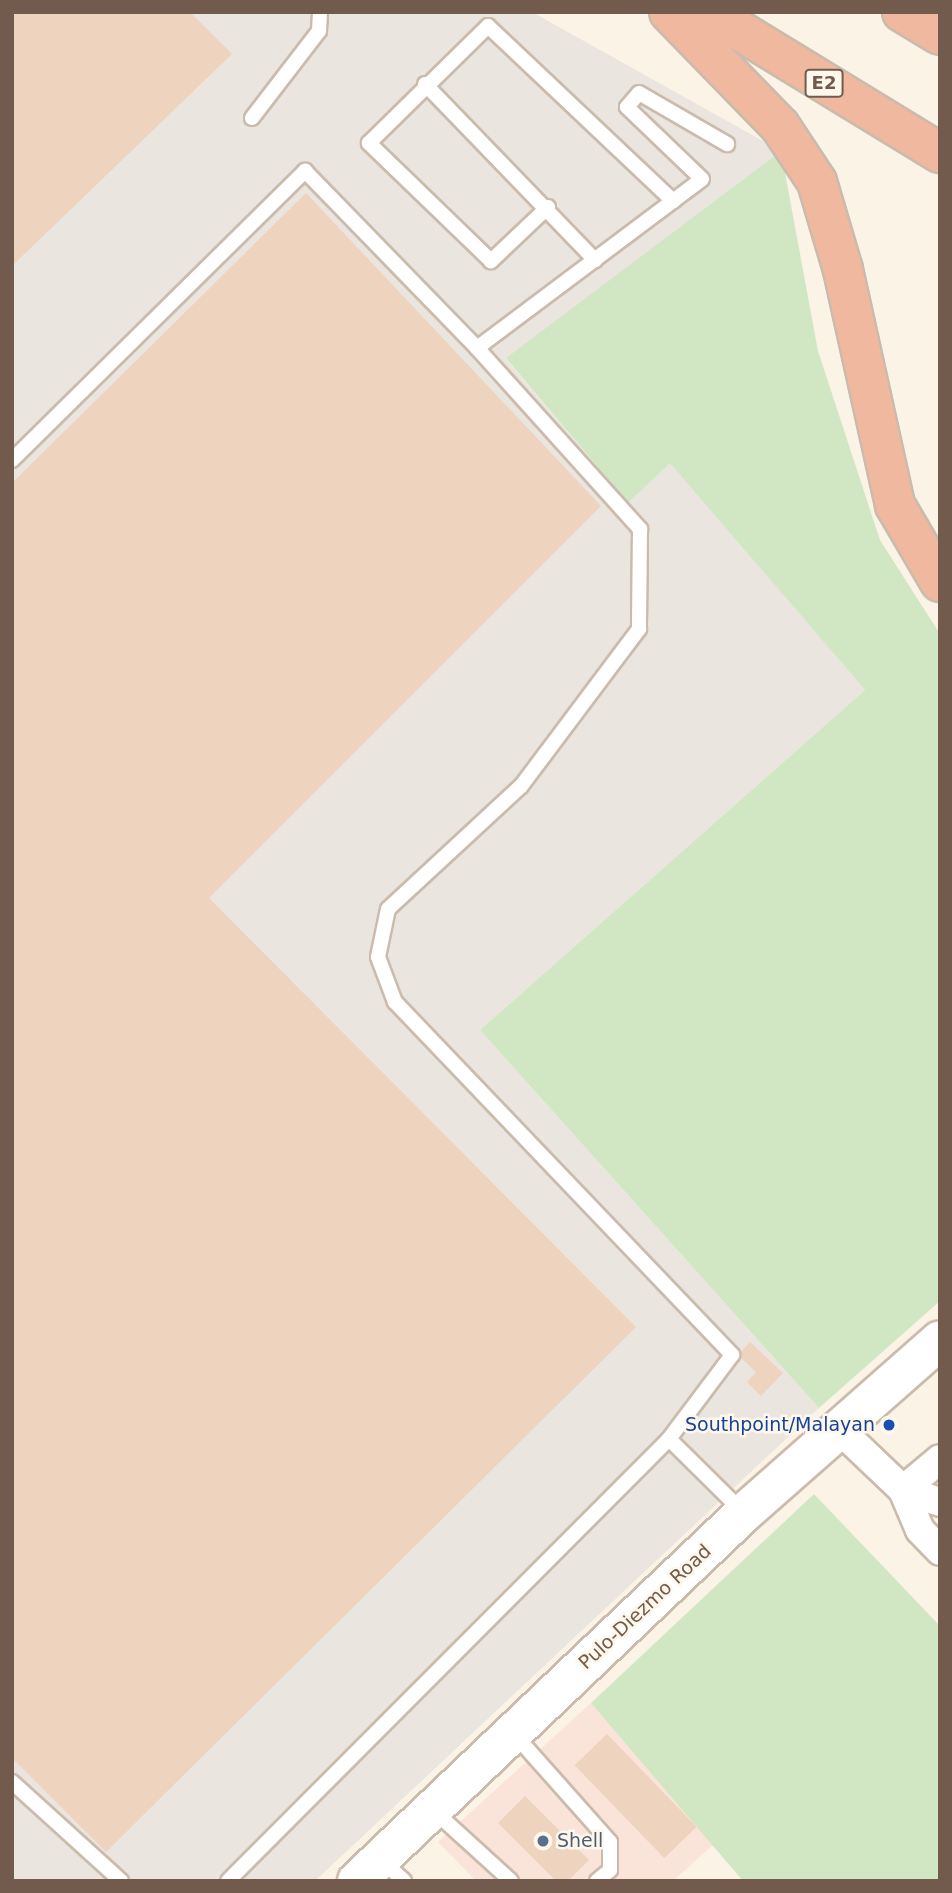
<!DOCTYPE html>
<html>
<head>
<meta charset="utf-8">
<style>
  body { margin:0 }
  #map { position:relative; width:952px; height:1893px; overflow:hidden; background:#fbf3e5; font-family:"DejaVu Sans",sans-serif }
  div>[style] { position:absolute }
  .commercial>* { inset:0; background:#fae4d9 }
  .industrial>* { inset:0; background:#ebe5df }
  .green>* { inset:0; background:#d1e7c4 }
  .building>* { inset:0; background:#eed3be; transform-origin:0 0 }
  .roads { filter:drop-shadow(2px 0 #cbbbac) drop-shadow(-2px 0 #cbbbac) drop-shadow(0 2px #cbbbac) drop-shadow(0 -2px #cbbbac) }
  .service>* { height:14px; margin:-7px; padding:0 7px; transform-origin:7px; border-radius:7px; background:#fff }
  .minor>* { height:28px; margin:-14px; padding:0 14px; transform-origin:14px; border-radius:14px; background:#fff }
  .secondary>* { height:38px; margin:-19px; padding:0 19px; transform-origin:19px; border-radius:19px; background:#fff }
  .motorway>* { height:38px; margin:-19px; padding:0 19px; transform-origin:19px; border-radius:19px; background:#f1b8a0 }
  .dots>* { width:19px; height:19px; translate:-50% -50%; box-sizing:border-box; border:4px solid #fef7eb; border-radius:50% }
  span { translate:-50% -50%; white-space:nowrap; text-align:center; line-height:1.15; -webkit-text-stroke:5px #fef7eb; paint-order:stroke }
  .shield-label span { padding:2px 5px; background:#fef7eb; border:2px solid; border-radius:5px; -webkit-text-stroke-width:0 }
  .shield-label { font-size:18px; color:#725b4c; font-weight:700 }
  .transit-label { font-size:19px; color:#164399 }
  .right { translate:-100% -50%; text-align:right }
  .street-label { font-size:19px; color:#725b4c }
  .service-label { font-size:19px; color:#4e5e75 }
  .left { translate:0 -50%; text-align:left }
  .frame { position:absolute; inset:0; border:14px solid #725b4c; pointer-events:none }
</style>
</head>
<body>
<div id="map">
  <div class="commercial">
    <i style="clip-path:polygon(591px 1703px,715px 1843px,673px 1881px,476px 1881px,438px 1842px)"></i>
  </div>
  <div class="industrial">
    <i style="clip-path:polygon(12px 12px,532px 12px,781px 151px,506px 359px,628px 503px,670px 462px,865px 690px,480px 1030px,819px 1408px,315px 1881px,12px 1881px)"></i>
  </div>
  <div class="green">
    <i style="clip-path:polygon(781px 151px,818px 351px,880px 540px,940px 634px,940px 1301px,819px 1408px,480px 1030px,865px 690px,670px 463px,628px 503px,506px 358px)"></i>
    <i style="clip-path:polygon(814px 1494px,940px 1626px,940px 1881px,743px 1881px,591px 1703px)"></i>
  </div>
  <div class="building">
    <i style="clip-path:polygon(12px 12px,190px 12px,232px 54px,12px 266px)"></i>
    <i style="clip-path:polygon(306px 193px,601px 506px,209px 898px,636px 1327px,106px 1852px,12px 1758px,12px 483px)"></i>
    <i style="clip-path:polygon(750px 1342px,783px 1373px,761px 1396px,747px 1382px,756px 1372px,738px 1355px)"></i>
    <i style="left:607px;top:1734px;width:129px;height:45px;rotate:46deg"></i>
    <i style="clip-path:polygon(525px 1796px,589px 1860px,568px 1881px,556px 1881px,498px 1823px)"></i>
  </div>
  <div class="roads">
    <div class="service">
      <i style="left:425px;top:84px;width:245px;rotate:46deg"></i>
      <i style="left:252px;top:118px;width:110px;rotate:-52.4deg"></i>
      <i style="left:319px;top:31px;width:19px;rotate:-87deg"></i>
      <i style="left:548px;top:207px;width:79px;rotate:136.5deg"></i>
      <i style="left:491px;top:261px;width:170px;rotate:-136deg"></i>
      <i style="left:369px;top:143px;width:167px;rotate:-44.5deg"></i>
      <i style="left:488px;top:26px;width:255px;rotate:43.4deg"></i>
      <i style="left:477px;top:348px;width:281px;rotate:-36.9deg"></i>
      <i style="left:702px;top:179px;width:104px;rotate:-136.2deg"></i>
      <i style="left:627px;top:107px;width:18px;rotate:-49deg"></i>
      <i style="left:639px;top:93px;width:102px;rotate:30.1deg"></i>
      <i style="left:12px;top:460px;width:412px;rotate:-44.6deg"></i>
      <i style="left:305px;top:171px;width:247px;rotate:45.8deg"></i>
      <i style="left:477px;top:348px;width:244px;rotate:48deg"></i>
      <i style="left:640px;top:529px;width:100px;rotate:90.6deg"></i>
      <i style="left:639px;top:629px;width:196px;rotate:126.9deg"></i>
      <i style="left:521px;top:786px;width:181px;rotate:137.2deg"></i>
      <i style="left:388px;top:909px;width:49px;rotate:101.8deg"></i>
      <i style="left:378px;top:957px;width:48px;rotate:69.3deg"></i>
      <i style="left:395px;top:1002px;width:488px;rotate:46.3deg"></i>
      <i style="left:732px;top:1355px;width:105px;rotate:126.9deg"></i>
      <i style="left:669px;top:1439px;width:624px;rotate:134.94deg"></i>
      <i style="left:669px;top:1439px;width:104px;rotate:44.6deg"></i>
      <i style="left:515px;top:1735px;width:143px;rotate:48.4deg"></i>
      <i style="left:610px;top:1842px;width:28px;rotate:90deg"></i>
      <i style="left:610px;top:1870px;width:17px;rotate:140deg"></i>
      <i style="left:12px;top:1782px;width:147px;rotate:42.2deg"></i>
      <i style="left:433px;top:1810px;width:105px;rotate:42.3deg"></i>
      <i style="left:381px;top:1860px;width:31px;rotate:42deg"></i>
    </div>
    <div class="minor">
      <i style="left:838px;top:1428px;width:90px;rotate:43.6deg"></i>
      <i style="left:903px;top:1490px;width:43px;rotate:67deg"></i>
      <i style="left:920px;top:1530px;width:29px;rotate:46deg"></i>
      <i style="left:903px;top:1490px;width:48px;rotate:-40deg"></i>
      <i style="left:903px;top:1490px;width:39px;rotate:18deg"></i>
    </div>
    <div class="secondary">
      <i style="left:357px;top:1881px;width:534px;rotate:-43.56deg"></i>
      <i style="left:744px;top:1513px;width:261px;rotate:-41.4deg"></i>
    </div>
    <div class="motorway">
      <i style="left:669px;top:12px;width:159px;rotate:45.8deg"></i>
      <i style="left:780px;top:126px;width:67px;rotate:56.5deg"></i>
      <i style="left:817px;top:182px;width:92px;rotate:73.5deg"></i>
      <i style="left:843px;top:270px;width:241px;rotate:77.5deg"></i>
      <i style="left:895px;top:505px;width:89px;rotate:59.7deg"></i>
      <i style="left:709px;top:12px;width:271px;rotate:31.4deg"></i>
      <i style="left:902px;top:12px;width:44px;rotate:31.2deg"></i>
    </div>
  </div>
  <div class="dots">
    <i style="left:889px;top:1425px;background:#1a4fb4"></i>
    <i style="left:543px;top:1841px;background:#5c6f8a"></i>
  </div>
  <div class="shield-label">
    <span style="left:824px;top:83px">E2</span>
  </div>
  <div class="transit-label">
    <span class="right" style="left:875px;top:1425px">Southpoint/Malayan</span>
  </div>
  <div class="street-label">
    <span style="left:645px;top:1607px;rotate:-43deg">Pulo-Diezmo Road</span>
  </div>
  <div class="service-label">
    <span class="left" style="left:557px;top:1841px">Shell</span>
  </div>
  <div class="frame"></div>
</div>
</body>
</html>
